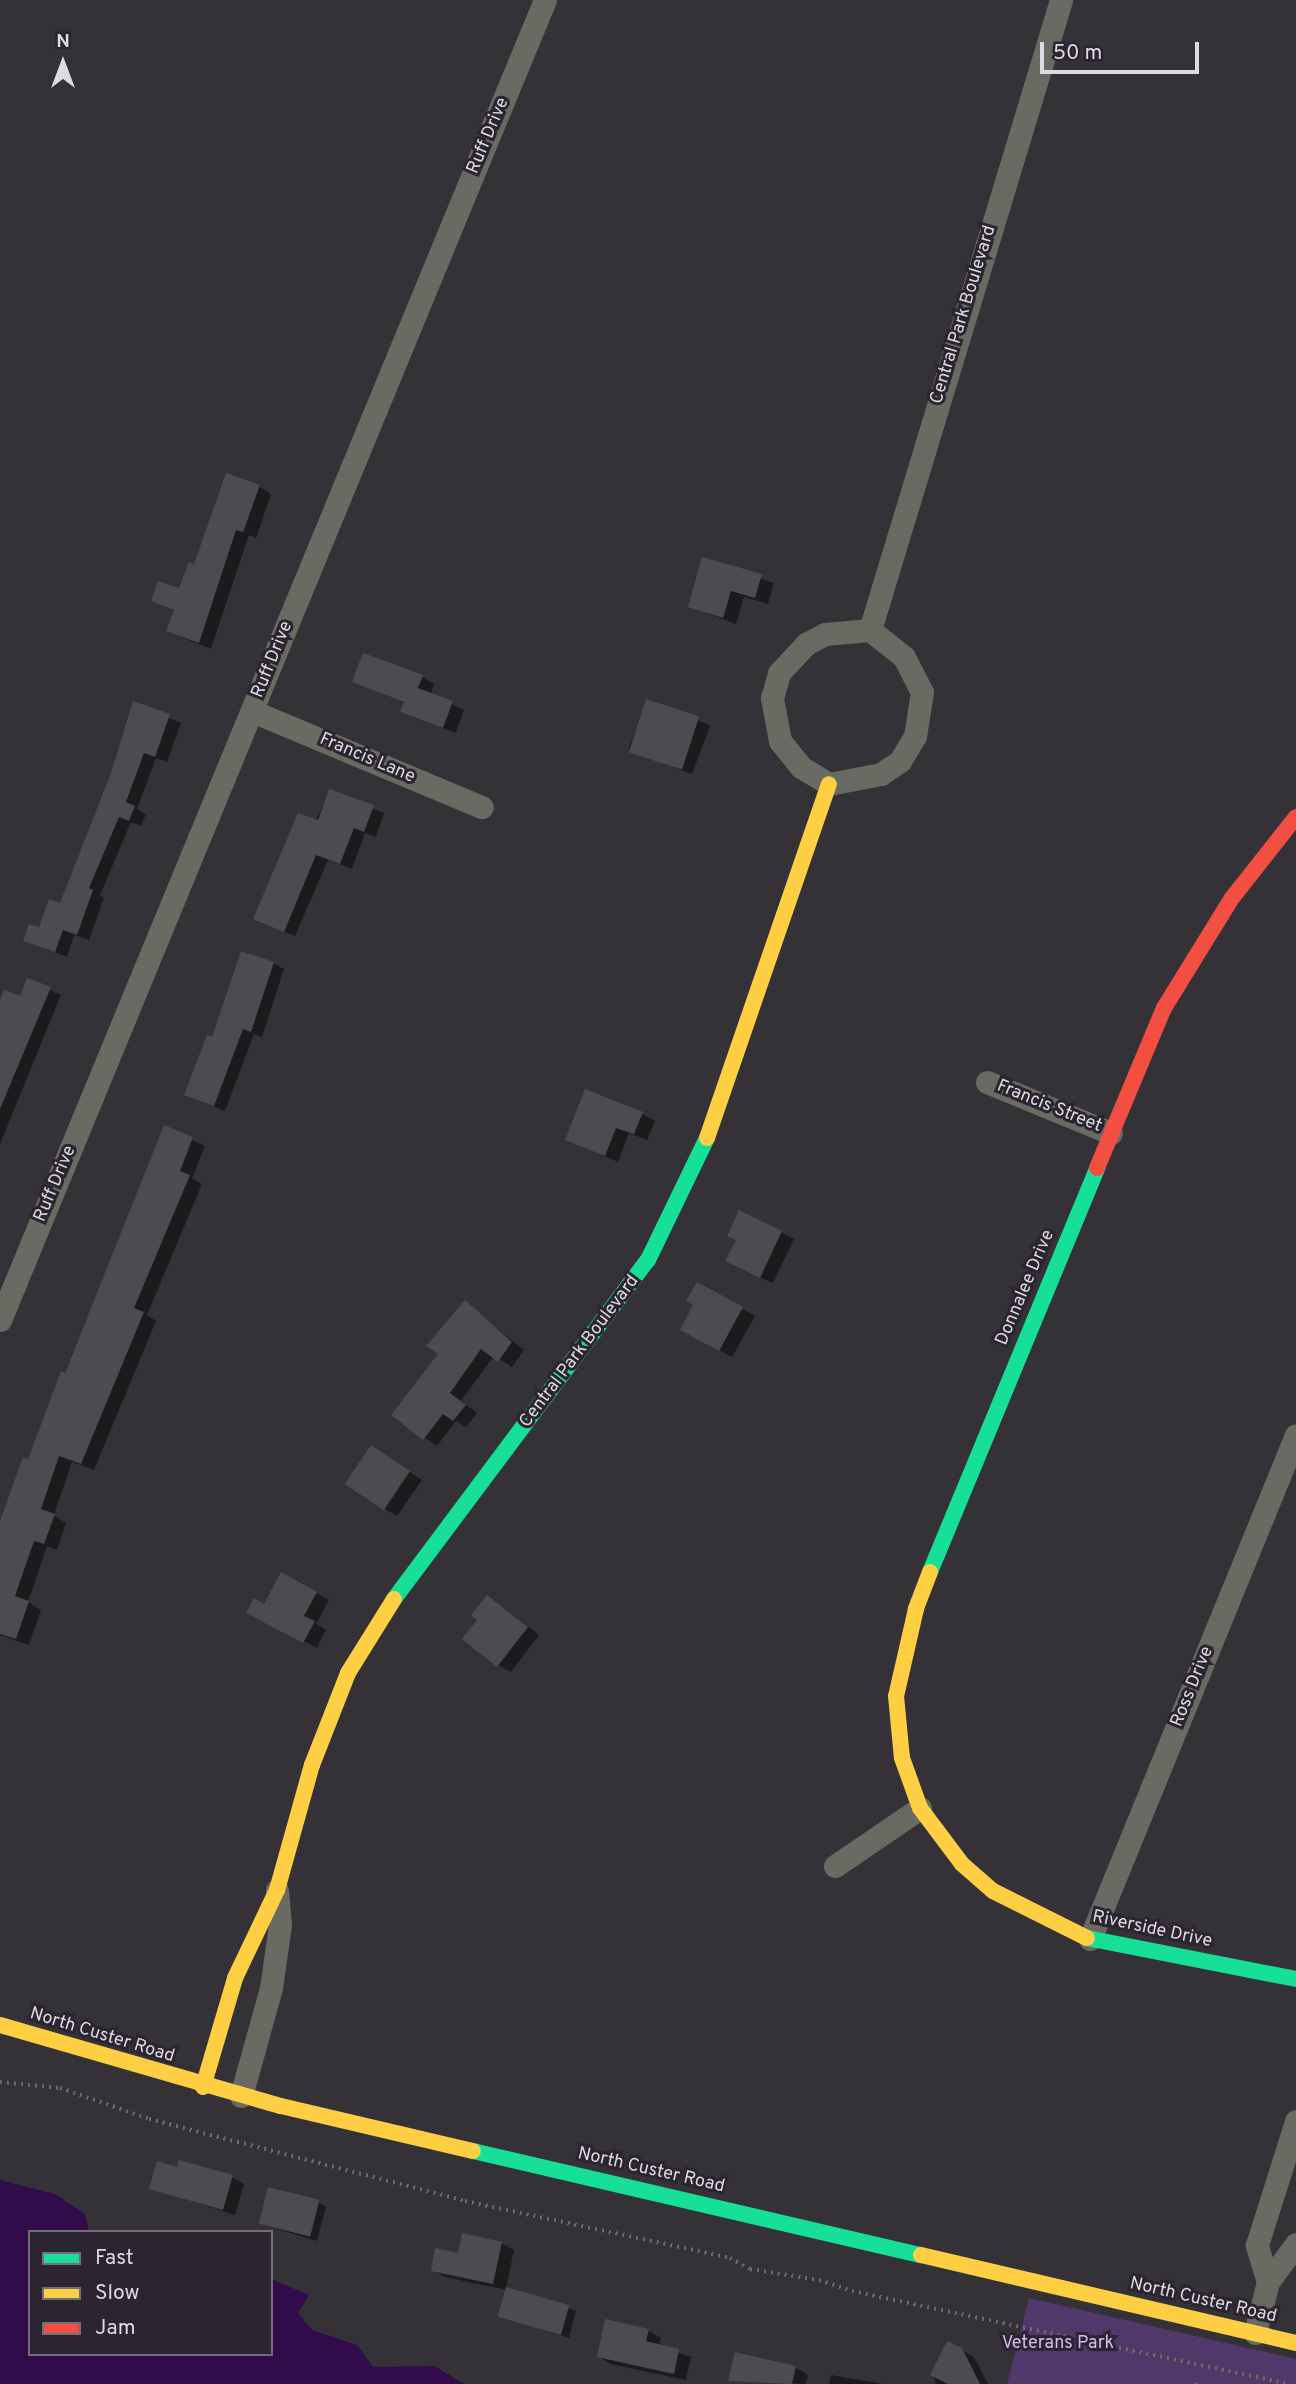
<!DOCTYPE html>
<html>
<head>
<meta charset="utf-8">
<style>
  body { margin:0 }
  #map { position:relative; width:1296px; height:2384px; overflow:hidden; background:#343237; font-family:Overpass,sans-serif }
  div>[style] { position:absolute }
  .green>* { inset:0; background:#52376a }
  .water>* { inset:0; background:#310b4a }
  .shadow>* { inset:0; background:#0007; transform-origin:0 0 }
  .building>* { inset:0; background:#4d4b50; transform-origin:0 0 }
  .path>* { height:3.5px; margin-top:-1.75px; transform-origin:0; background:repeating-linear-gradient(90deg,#6b6c67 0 2px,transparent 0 7px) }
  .street>* { height:23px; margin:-11.5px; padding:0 11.5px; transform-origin:11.5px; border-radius:11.5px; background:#696a61 }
  .fast>* { height:16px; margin:-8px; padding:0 8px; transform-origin:8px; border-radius:8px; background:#16e098 }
  .slow>* { height:16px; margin:-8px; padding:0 8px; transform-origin:8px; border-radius:8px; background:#ffcf43 }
  .jam>* { height:16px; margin:-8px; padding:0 8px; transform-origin:8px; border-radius:8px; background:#f24e42 }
  span { translate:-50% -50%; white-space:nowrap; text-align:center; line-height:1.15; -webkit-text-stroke:6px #2a2530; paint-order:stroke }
  .street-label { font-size:18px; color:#dedae1 }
  .park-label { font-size:18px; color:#d8baf6 }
  .legend { position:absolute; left:28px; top:2230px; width:245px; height:126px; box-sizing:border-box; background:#2a2530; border:2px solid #726d77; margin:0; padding:9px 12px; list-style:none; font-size:21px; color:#dedae1 }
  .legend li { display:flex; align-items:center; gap:14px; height:35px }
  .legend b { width:35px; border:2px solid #726d77 }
  .north { position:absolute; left:28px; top:28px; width:70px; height:70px; -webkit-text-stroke:5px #2a2530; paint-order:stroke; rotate:0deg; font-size:19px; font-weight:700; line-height:28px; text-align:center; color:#dedae1 }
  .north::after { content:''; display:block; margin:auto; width:24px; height:32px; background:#dedae1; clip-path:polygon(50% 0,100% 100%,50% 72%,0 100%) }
  .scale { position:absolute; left:1040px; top:42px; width:159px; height:32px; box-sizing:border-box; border:4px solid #dedae1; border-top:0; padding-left:9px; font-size:21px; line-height:24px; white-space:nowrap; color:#dedae1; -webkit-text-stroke:5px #2a2530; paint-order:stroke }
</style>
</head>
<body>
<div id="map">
  <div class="green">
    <i style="clip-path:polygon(1029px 2298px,1296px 2359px,1296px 2384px,1007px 2384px)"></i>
  </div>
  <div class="water">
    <i style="clip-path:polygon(0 2180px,55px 2194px,85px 2214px,89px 2232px,30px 2232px,30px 2354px,271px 2354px,271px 2279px,309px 2295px,298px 2313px,312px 2330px,357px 2345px,373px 2367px,435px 2366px,464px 2384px,0 2384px)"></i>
  </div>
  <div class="shadow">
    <i style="clip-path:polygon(259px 486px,271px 494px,256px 538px,249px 535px,211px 649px,181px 637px,168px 630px,175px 611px,153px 600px,180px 590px)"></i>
    <i style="clip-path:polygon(704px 559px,774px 583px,768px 604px,744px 597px,736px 624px,690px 607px)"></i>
    <i style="clip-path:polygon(422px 677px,434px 684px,431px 694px,464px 710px,456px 733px,415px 718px,402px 711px,405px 703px,354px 682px)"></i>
    <i style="left:647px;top:701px;width:68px;height:52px;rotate:21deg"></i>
    <i style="clip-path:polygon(135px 704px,181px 723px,167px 762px,156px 758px,137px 809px,146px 814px,141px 826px,131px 822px,100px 895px,104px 898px,89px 940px,74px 935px,67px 957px,25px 940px,61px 905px,113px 774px)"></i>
    <i style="clip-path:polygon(330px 791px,384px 813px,376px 837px,365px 833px,352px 869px,328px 860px,295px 936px,266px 924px)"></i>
    <i style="clip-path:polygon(273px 963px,284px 969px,262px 1037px,254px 1034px,225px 1111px,186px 1094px,213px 1040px)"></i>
    <i style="clip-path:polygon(28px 980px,61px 995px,0 1144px,0 1005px,21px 999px)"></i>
    <i style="clip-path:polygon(642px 1114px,655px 1121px,647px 1140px,629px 1133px,618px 1162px,567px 1140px)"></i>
    <i style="clip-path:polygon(165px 1127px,205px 1146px,192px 1178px,202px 1184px,147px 1315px,156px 1321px,94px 1470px,72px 1462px,54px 1515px,66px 1523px,57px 1550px,47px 1546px,28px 1602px,41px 1610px,29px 1645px,0 1635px,0 1531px)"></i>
    <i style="clip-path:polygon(781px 1232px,794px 1239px,773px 1283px,740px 1268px)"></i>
    <i style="clip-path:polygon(698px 1284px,755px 1316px,732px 1357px,682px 1329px,696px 1304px)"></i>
    <i style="clip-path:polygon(465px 1303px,524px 1350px,512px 1367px,494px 1356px,461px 1401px,477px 1413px,466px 1427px,456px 1421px,437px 1446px,393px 1415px,440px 1354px)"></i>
    <i style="clip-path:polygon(384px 1454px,422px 1480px,397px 1516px,385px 1509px)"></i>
    <i style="clip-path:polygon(282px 1574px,329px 1600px,316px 1624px,326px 1630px,317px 1648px,261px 1619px)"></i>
    <i style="clip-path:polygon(500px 1605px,539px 1635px,511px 1672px,498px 1665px)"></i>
    <i style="clip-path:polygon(178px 2169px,232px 2177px,244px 2184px,235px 2215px,151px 2188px)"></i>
    <i style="clip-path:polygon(318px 2202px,326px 2207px,317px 2241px,261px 2224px)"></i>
    <i style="clip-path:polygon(501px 2243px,514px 2250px,506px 2289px,576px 2311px,569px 2338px,500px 2316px,507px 2290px,445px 2277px,433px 2270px)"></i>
    <i style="clip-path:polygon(648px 2330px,661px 2338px,659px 2346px,691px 2357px,686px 2380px,611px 2364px,599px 2357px)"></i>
    <i style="clip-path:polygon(961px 2350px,974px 2357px,988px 2384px,936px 2384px,932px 2373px)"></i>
    <i style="clip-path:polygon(795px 2367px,808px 2375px,806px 2384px,730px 2380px)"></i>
    <i style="clip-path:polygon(831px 2375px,883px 2384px,829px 2384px)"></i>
  </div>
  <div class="building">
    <i style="clip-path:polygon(226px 473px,260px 485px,243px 532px,236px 530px,199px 643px,166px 631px,174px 610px,151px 601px,158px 581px,179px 588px,189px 562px,194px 564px)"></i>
    <i style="clip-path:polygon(702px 557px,762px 574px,755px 598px,731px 591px,723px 618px,688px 607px)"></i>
    <i style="clip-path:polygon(363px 653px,423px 675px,418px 688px,453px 701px,443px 728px,400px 712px,404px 702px,352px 682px)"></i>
    <i style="left:646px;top:699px;width:56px;height:56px;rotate:18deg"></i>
    <i style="clip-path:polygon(133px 701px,170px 714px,155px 757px,144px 753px,126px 802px,135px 806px,129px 821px,119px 817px,89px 888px,93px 890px,77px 935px,63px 930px,55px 952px,23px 941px,29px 924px,39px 927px,49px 899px,60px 903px,111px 773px)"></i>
    <i style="clip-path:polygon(329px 789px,374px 805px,364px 832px,354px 828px,340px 864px,316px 855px,284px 932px,253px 919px,298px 813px,318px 820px)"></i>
    <i style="clip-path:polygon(241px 951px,274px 962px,251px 1032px,243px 1029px,214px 1106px,184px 1095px,207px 1035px,212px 1037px)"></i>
    <i style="clip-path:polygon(27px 978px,51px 987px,0 1109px,0 1000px,4px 990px,20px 996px)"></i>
    <i style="clip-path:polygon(585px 1089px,643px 1112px,634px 1134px,616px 1128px,605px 1156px,565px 1140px)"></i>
    <i style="clip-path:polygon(164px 1125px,193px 1137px,180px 1171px,190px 1175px,134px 1308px,144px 1312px,81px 1464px,59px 1456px,41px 1509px,55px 1514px,44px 1544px,34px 1541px,15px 1596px,29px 1601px,16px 1639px,0 1634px,0 1521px,23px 1457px,28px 1459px,61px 1371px,65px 1373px)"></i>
    <i style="clip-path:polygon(739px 1210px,782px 1231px,760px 1278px,725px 1261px,736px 1240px,727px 1236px)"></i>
    <i style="clip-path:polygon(697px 1282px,743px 1307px,719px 1351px,680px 1330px,693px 1305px,686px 1301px)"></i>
    <i style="clip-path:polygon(465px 1300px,512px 1342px,498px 1362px,481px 1349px,450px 1393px,466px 1405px,453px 1421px,443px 1414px,423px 1440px,391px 1415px,438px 1354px,426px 1346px)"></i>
    <i style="left:371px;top:1445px;width:47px;height:47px;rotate:34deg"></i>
    <i style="clip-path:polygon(281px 1572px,317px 1592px,304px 1616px,315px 1621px,303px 1643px,246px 1613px,254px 1598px,264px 1604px)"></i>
    <i style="clip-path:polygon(487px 1595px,528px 1627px,497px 1667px,462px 1639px,477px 1620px,471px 1615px)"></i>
    <i style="clip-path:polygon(179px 2160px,233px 2175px,223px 2210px,149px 2189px,157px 2161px,177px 2167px)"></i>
    <i style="left:268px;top:2187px;width:53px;height:38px;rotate:14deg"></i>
    <i style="clip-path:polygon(462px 2233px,502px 2242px,493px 2284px,431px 2271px,435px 2248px,458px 2253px)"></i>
    <i style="left:506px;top:2287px;width:66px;height:31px;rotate:16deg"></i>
    <i style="clip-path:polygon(605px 2319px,649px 2329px,646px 2341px,679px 2349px,674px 2374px,597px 2357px)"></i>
    <i style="clip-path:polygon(947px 2341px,962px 2348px,980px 2384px,948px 2384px,930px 2375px)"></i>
    <i style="clip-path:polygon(735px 2352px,796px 2366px,792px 2384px,728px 2381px)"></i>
  </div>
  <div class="path">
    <i style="left:0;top:2082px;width:60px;rotate:5.7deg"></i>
    <i style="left:60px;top:2088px;width:94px;rotate:19.2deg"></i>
    <i style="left:149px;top:2119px;width:326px;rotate:14.5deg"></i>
    <i style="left:465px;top:2201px;width:271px;rotate:12.1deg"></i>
    <i style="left:730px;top:2258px;width:23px;rotate:29deg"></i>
    <i style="left:750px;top:2269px;width:70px;rotate:9.1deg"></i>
    <i style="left:819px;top:2280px;width:35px;rotate:18deg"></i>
    <i style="left:852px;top:2291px;width:448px;rotate:12deg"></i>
    <i style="left:1196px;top:2384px;width:1px;rotate:-90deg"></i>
  </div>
  <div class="street">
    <i style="left:870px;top:630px;width:658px;rotate:-73.13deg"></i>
    <i style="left:870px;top:630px;width:43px;rotate:38.5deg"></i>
    <i style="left:904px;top:657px;width:39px;rotate:63deg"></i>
    <i style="left:922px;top:692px;width:45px;rotate:99deg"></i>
    <i style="left:915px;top:736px;width:29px;rotate:121deg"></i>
    <i style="left:900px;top:761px;width:23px;rotate:146deg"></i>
    <i style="left:881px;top:774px;width:53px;rotate:169.1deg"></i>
    <i style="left:829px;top:784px;width:33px;rotate:-149deg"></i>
    <i style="left:801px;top:767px;width:33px;rotate:-129deg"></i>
    <i style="left:780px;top:741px;width:44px;rotate:-100.5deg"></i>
    <i style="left:772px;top:698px;width:26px;rotate:-74deg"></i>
    <i style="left:779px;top:673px;width:40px;rotate:-47deg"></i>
    <i style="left:806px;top:644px;width:21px;rotate:-28deg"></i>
    <i style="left:825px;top:634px;width:45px;rotate:-5.1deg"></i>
    <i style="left:252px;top:711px;width:249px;rotate:22.7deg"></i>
    <i style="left:987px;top:1082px;width:134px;rotate:22.4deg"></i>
    <i style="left:0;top:1320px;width:1428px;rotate:-67.57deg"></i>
    <i style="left:835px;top:1866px;width:103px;rotate:-34.3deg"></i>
    <i style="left:1090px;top:1939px;width:544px;rotate:-67.77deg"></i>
    <i style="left:241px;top:2096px;width:112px;rotate:-74.5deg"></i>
    <i style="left:271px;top:1988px;width:64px;rotate:-81.9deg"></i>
    <i style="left:280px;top:1925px;width:35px;rotate:-95deg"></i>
    <i style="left:1268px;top:2282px;width:39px;rotate:-107deg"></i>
    <i style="left:1257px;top:2245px;width:130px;rotate:-72.5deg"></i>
    <i style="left:1255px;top:2333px;width:53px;rotate:-75.7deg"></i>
    <i style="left:1268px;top:2282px;width:47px;rotate:-53.6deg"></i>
  </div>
  <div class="fast">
    <i style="left:930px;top:1572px;width:437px;rotate:-67.5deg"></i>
    <i style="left:394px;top:1599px;width:424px;rotate:-53.2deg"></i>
    <i style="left:648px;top:1260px;width:136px;rotate:-64.2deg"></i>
    <i style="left:1087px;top:1938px;width:213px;rotate:11.1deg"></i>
    <i style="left:473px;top:2151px;width:460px;rotate:13.1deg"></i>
  </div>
  <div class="slow">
    <i style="left:707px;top:1138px;width:374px;rotate:-71deg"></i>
    <i style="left:930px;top:1572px;width:40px;rotate:111deg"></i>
    <i style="left:916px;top:1609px;width:89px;rotate:102.9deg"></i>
    <i style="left:896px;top:1696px;width:62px;rotate:84.5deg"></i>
    <i style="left:902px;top:1758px;width:53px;rotate:70.2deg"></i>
    <i style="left:920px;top:1808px;width:70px;rotate:53.1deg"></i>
    <i style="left:962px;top:1864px;width:41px;rotate:41.1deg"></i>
    <i style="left:993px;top:1891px;width:105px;rotate:26.6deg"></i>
    <i style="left:0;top:2025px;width:292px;rotate:16.1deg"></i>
    <i style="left:281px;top:2106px;width:197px;rotate:13.2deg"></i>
    <i style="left:203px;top:2087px;width:114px;rotate:-73.6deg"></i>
    <i style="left:235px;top:1978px;width:98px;rotate:-64.5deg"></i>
    <i style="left:277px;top:1890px;width:130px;rotate:-74.4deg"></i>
    <i style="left:312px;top:1765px;width:99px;rotate:-68.6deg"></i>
    <i style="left:348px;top:1673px;width:87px;rotate:-58.1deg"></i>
    <i style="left:921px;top:2255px;width:385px;rotate:13.2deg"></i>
  </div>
  <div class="jam">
    <i style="left:1097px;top:1168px;width:173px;rotate:-67.3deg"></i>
    <i style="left:1164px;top:1008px;width:129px;rotate:-58.3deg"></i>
    <i style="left:1232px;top:898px;width:103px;rotate:-51.7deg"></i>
  </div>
  <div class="street-label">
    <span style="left:489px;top:136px;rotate:-67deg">Ruff Drive</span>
    <span style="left:964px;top:315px;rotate:-73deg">Central Park Boulevard</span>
    <span style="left:273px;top:660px;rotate:-68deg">Ruff Drive</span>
    <span style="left:367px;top:759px;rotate:23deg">Francis Lane</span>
    <span style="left:1049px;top:1107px;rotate:22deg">Francis Street</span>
    <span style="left:56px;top:1184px;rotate:-67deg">Ruff Drive</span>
    <span style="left:1026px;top:1288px;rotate:-67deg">Donnalee Drive</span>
    <span style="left:580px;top:1352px;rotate:-53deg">Central Park Boulevard</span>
    <span style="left:1193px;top:1687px;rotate:-68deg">Ross Drive</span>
    <span style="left:1152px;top:1930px;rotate:12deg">Riverside Drive</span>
    <span style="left:102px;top:2036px;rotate:17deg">North Custer Road</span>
    <span style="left:651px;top:2171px;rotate:13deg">North Custer Road</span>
    <span style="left:1203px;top:2301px;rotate:13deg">North Custer Road</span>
  </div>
  <div class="park-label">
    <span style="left:1058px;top:2344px">Veterans Park</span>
  </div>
  <ul class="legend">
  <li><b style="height:9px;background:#16e098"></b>Fast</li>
  <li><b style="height:9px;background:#ffcf43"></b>Slow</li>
  <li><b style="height:9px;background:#f24e42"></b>Jam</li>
  </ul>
  <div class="north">N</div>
  <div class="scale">50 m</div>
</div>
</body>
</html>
